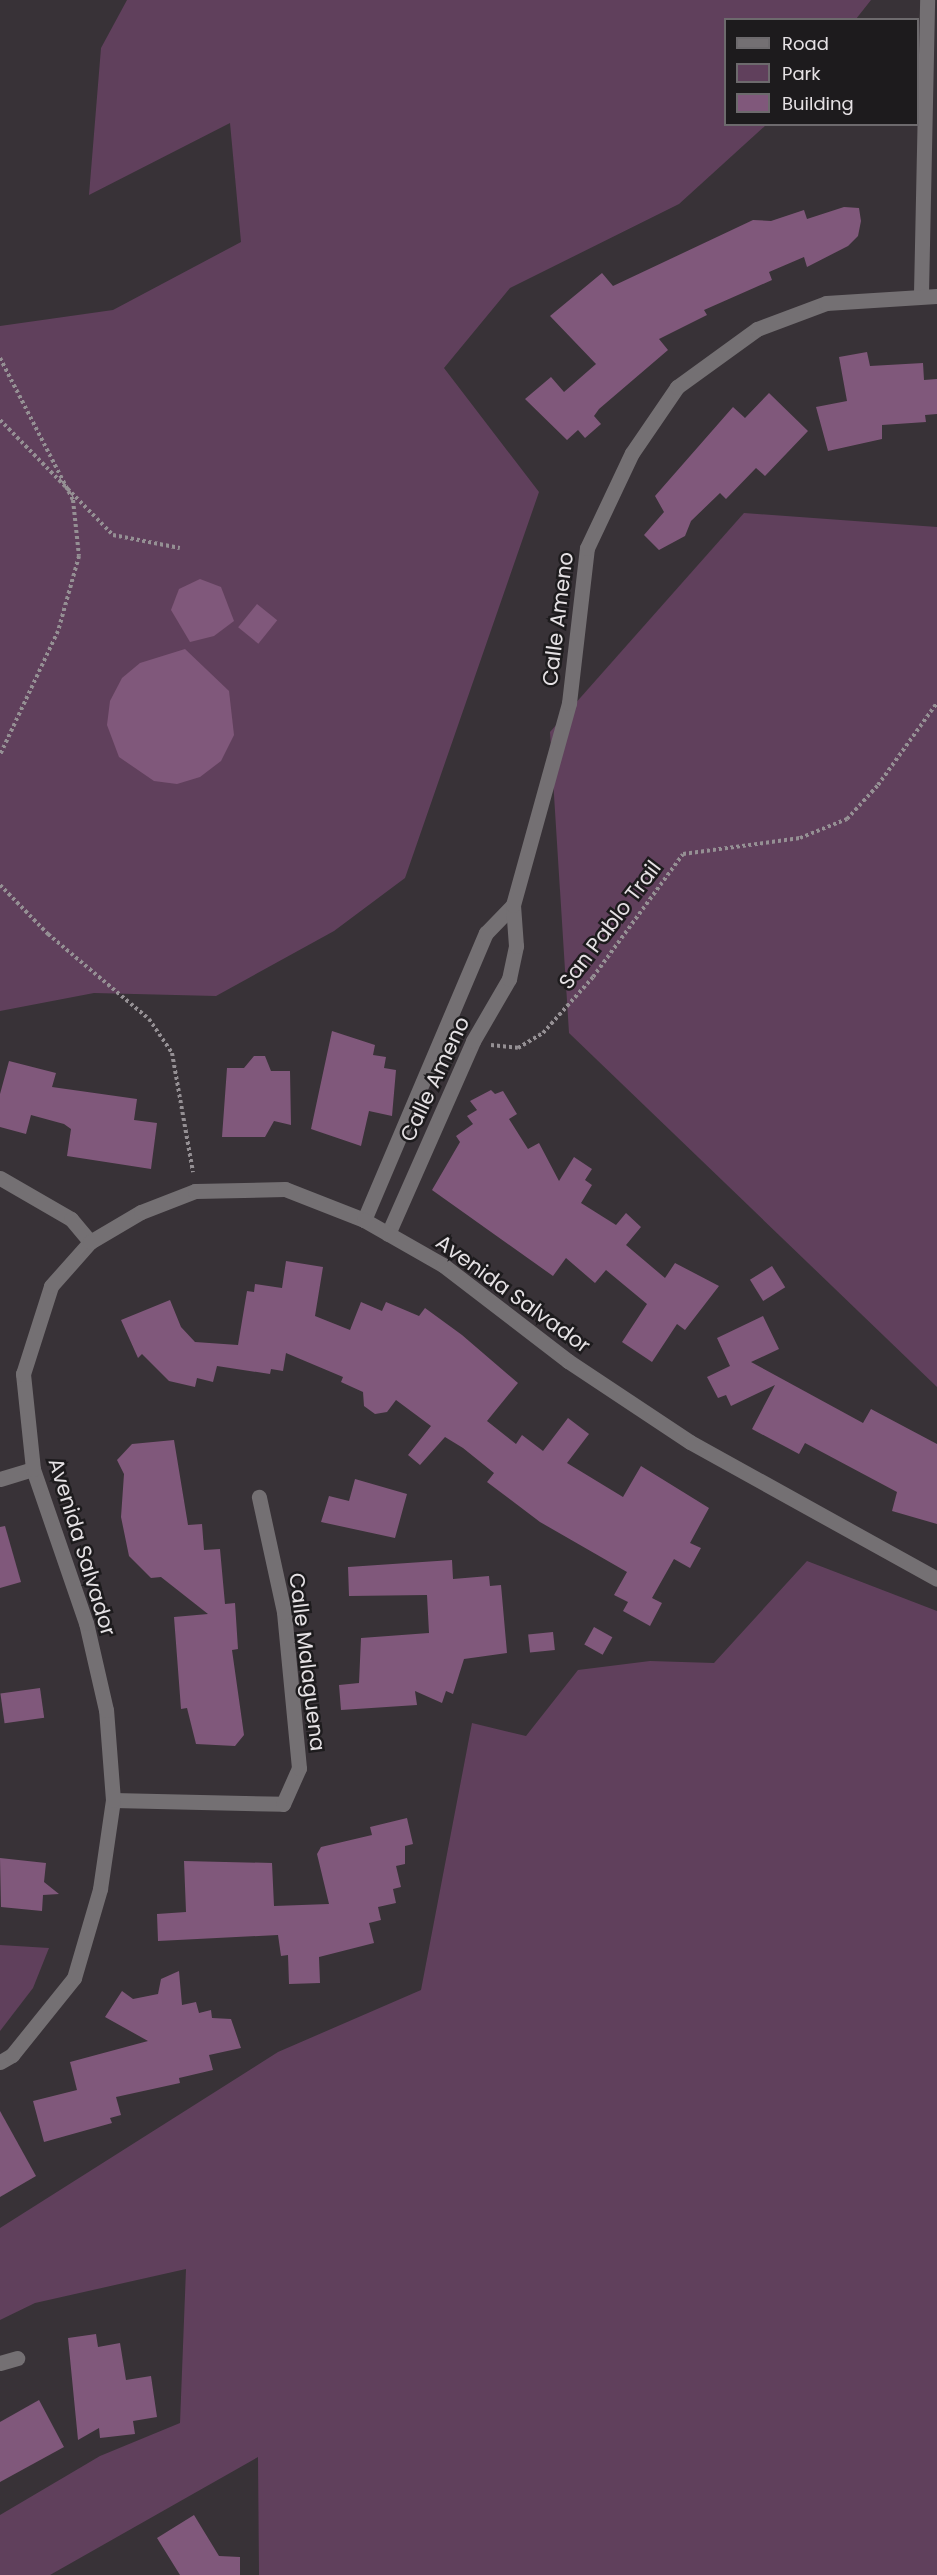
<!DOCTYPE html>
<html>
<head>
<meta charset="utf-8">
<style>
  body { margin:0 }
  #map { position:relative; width:937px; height:2575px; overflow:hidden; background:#383237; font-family:Poppins,sans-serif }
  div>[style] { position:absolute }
  .green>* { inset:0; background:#60405c }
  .building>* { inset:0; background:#80587b; transform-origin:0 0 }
  .path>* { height:4px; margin-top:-2px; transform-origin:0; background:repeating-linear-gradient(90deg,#959094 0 3px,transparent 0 6px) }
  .minor>* { height:15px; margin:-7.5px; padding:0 7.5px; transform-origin:7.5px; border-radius:7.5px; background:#747073 }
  span { translate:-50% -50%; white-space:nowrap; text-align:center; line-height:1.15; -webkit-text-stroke:5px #1d1b1d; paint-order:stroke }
  .street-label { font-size:21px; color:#e5e1e4 }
  .legend { position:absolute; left:724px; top:18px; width:195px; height:108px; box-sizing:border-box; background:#1d1b1d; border:2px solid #6d6a6d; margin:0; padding:8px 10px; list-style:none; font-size:18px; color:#e5e1e4 }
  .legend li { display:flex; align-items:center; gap:12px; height:30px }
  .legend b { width:30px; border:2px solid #6d6a6d }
</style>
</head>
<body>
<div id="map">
  <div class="green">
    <i style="clip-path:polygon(127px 0,871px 0,856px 19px,726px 20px,726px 124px,766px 125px,679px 204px,510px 288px,444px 368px,539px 492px,405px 878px,334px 931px,216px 996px,94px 993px,0 1011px,0 326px,113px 310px,241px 242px,230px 123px,89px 195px,101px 48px)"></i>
    <i style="clip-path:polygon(744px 513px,937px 527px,937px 1387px,569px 1033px,550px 732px)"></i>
    <i style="clip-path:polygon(807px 1561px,937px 1611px,937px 2575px,259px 2575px,258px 2457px,50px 2575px,0 2575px,0 2515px,100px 2456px,180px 2423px,186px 2269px,35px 2303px,0 2320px,0 2228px,278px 2052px,421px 1990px,472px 1723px,526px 1736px,578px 1670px,650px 1661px,714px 1663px)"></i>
    <i style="clip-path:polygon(0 1945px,49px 1948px,33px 1988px,0 2031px)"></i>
  </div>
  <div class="building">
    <i style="clip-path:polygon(844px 207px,859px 208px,861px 221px,858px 236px,848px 246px,807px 267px,804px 257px,769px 272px,772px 280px,704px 310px,707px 315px,659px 339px,668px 350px,599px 409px,594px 416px,601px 424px,585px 438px,578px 430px,567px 440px,525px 399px,551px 377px,564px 392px,596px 364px,550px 316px,602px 273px,613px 286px,753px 220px,771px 221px,804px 210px,807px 219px)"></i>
    <i style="clip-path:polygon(867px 352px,870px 366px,923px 363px,924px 380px,937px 379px,937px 414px,925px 415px,926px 422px,882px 425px,882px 439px,828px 451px,816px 407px,847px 401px,839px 357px)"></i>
    <i style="clip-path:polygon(769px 393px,808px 431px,765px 476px,756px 468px,726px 499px,720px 493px,691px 521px,685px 536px,659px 550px,644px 535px,664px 512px,655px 496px,733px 407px,745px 418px)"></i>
    <i style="clip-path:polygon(200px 579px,221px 587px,234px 621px,214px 636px,190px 642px,171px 610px,179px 589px)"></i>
    <i style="left:257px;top:604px;width:26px;height:30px;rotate:39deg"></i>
    <i style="clip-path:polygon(185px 649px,229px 691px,234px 735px,221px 761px,200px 777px,177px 784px,154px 781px,119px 757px,107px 725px,110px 701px,122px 678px,140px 663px)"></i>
    <i style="clip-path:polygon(332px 1031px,375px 1045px,373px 1055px,386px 1057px,384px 1068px,396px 1070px,392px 1116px,369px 1111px,361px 1146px,311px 1129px)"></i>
    <i style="clip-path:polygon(254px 1056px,265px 1056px,271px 1071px,290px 1071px,291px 1125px,274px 1121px,265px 1137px,222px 1137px,227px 1068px,244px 1068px)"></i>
    <i style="clip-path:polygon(9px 1061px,56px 1073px,52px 1087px,137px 1099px,134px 1120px,157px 1123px,151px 1169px,67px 1156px,71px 1129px,64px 1124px,31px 1115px,26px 1134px,0 1127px,0 1094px)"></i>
    <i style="clip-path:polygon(491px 1090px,495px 1094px,503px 1091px,517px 1114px,509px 1119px,528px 1149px,539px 1143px,559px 1181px,574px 1157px,592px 1169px,585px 1180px,592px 1185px,581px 1203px,616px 1225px,626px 1213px,641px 1227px,626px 1245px,665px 1278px,675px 1263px,719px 1286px,685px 1330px,677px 1324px,652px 1362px,622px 1342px,647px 1304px,606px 1270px,595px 1283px,566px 1258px,553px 1276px,432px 1190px,460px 1142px,456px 1136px,473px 1124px,467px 1116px,477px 1110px,470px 1101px)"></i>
    <i style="clip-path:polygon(286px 1261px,323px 1267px,315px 1316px,350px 1330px,361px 1302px,382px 1311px,386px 1302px,419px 1316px,425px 1308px,462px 1335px,518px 1383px,487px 1421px,516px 1444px,522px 1435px,543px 1451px,568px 1418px,589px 1434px,567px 1463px,623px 1497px,641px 1466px,709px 1508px,690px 1543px,701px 1548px,690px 1568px,674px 1559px,652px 1598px,662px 1603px,650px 1626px,623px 1611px,628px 1602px,614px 1595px,627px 1572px,540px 1522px,487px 1482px,494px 1473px,463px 1448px,445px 1437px,420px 1465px,408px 1455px,431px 1426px,396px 1400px,387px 1412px,375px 1414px,364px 1406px,363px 1392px,341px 1382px,343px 1377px,286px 1353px,283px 1371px,271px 1369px,270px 1374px,217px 1366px,213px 1382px,197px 1378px,195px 1387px,169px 1381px,142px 1354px,138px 1358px,121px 1320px,170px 1300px,181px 1327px,195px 1342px,238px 1345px,247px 1291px,254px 1292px,255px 1284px,282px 1288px)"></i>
    <i style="left:772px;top:1266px;width:25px;height:26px;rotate:58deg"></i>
    <i style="clip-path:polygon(763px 1316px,779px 1349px,751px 1362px,863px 1423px,871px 1409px,937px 1444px,937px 1524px,892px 1511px,897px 1492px,805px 1443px,799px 1454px,752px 1429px,775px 1385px,731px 1406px,726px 1395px,718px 1398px,707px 1377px,730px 1366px,717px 1338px)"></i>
    <i style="clip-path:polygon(174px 1440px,188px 1525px,202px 1524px,204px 1550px,220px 1549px,225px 1604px,235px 1603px,238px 1649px,232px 1650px,244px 1735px,235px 1746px,196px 1744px,187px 1708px,181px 1709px,174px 1617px,208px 1614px,161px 1577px,151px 1578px,129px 1556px,121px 1517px,124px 1474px,117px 1460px,132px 1444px)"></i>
    <i style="clip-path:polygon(355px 1479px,407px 1494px,395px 1538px,321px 1522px,329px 1496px,349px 1501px)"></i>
    <i style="clip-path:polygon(5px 1526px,21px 1582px,0 1588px,0 1527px)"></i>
    <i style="clip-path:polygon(452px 1560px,453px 1579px,489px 1576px,490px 1586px,501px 1585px,507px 1653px,464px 1659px,453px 1694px,446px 1691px,442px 1703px,415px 1691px,417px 1705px,341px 1710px,339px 1685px,359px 1683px,361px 1638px,429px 1633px,427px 1595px,349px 1596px,348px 1567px)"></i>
    <i style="left:594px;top:1627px;width:21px;height:20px;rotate:29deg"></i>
    <i style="left:553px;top:1632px;width:18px;height:25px;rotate:84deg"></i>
    <i style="left:40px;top:1688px;width:30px;height:40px;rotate:82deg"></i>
    <i style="clip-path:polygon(407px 1818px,413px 1844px,405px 1846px,405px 1864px,396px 1866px,401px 1887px,393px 1889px,396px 1903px,378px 1907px,381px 1920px,369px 1923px,374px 1943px,319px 1957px,320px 1983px,289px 1984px,288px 1955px,281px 1956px,278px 1935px,158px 1941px,157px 1914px,186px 1912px,184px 1861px,272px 1863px,274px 1906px,329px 1904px,317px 1854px,321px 1847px,372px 1835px,370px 1827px)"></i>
    <i style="clip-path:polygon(0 1858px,46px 1863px,44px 1882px,59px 1894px,43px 1895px,42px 1911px,1px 1907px)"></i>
    <i style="clip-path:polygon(179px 1971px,182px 2005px,196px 2002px,199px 2013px,211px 2010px,212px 2018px,231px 2019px,241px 2048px,209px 2055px,213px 2070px,179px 2078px,180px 2083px,116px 2097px,121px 2115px,110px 2118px,112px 2123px,44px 2142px,33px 2101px,77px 2090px,70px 2062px,148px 2041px,105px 2017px,122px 1991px,133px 1999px,158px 1994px,161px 1979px)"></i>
    <i style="clip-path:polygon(0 2111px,36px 2176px,0 2197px)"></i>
    <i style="clip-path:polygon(96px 2334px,98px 2347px,120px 2343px,126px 2380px,151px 2376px,157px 2417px,133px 2421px,135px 2434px,100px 2438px,99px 2428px,78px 2440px,68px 2338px)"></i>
    <i style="clip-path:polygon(39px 2400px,64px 2447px,0 2482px,0 2422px)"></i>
    <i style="clip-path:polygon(194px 2515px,219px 2556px,240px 2557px,240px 2575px,180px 2575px,157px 2538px)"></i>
  </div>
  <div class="path">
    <i style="left:0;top:358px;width:160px;rotate:62.8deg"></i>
    <i style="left:73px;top:500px;width:56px;rotate:83.9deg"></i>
    <i style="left:79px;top:556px;width:78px;rotate:105.6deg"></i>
    <i style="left:58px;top:631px;width:137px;rotate:115.1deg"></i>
    <i style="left:0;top:420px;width:161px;rotate:45.5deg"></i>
    <i style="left:113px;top:535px;width:68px;rotate:11deg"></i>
    <i style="left:0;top:885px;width:69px;rotate:45.6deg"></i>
    <i style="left:48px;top:934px;width:132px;rotate:40.1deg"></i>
    <i style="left:149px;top:1019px;width:41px;rotate:55.9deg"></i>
    <i style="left:172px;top:1053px;width:121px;rotate:80deg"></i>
    <i style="left:491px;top:1045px;width:27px;rotate:6deg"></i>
    <i style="left:518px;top:1048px;width:29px;rotate:-31deg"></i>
    <i style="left:543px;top:1033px;width:75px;rotate:-48.2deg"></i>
    <i style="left:593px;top:977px;width:152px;rotate:-53.8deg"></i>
    <i style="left:683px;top:854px;width:118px;rotate:-7.8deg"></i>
    <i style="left:800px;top:838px;width:51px;rotate:-22deg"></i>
    <i style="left:847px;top:819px;width:46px;rotate:-47.6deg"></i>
    <i style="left:878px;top:785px;width:101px;rotate:-54.3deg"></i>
  </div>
  <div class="minor">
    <i style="left:921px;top:293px;width:293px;rotate:-88.8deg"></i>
    <i style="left:0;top:1178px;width:82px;rotate:30deg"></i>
    <i style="left:71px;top:1219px;width:30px;rotate:50deg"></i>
    <i style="left:364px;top:1220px;width:312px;rotate:-67deg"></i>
    <i style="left:486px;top:933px;width:39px;rotate:-46deg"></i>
    <i style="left:388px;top:1234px;width:211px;rotate:-66.2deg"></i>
    <i style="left:473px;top:1041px;width:72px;rotate:-59.9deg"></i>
    <i style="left:509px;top:979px;width:34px;rotate:-78deg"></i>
    <i style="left:516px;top:946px;width:41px;rotate:-94.2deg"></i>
    <i style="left:513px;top:905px;width:210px;rotate:-74.5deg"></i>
    <i style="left:569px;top:703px;width:156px;rotate:-83.4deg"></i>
    <i style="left:587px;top:548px;width:105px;rotate:-64.7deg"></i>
    <i style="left:632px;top:453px;width:80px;rotate:-55.7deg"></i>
    <i style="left:677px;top:387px;width:99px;rotate:-35.9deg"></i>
    <i style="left:757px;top:329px;width:74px;rotate:-20.6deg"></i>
    <i style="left:826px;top:303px;width:111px;rotate:-3.6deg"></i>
    <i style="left:0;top:1479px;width:34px;rotate:-17deg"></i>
    <i style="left:113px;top:1800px;width:170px;rotate:1.3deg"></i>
    <i style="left:283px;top:1804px;width:39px;rotate:-66deg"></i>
    <i style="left:299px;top:1768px;width:157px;rotate:-95.5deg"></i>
    <i style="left:284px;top:1612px;width:118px;rotate:-102.3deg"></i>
    <i style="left:0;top:2062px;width:14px;rotate:-30deg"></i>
    <i style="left:12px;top:2055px;width:99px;rotate:-51.2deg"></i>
    <i style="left:74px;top:1978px;width:93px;rotate:-73.7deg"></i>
    <i style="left:100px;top:1889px;width:90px;rotate:-81.7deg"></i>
    <i style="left:113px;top:1800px;width:90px;rotate:-94.4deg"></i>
    <i style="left:106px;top:1710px;width:89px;rotate:-102.9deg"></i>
    <i style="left:86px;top:1623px;width:163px;rotate:-109deg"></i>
    <i style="left:33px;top:1469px;width:96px;rotate:-96deg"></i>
    <i style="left:23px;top:1374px;width:92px;rotate:-72.3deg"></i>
    <i style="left:51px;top:1286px;width:59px;rotate:-48.4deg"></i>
    <i style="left:90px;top:1242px;width:59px;rotate:-30.5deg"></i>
    <i style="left:141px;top:1212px;width:58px;rotate:-21.3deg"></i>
    <i style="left:195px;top:1191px;width:90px;rotate:-1.3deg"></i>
    <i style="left:285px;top:1189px;width:85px;rotate:21.4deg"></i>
    <i style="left:364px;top:1220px;width:91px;rotate:29.7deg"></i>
    <i style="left:443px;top:1265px;width:158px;rotate:37.5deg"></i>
    <i style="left:568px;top:1361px;width:146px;rotate:33.6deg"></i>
    <i style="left:690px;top:1442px;width:282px;rotate:29deg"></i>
    <i style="left:0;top:2363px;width:18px;rotate:-16deg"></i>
  </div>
  <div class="street-label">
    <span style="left:558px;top:619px;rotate:-83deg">Calle Ameno</span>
    <span style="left:610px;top:925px;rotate:-53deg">San Pablo Trail</span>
    <span style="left:435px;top:1079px;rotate:-65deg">Calle Ameno</span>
    <span style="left:513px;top:1294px;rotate:36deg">Avenida Salvador</span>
    <span style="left:82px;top:1547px;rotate:73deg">Avenida Salvador</span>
    <span style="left:307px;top:1662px;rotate:83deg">Calle Malaguena</span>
  </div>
  <ul class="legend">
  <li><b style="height:8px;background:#747073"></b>Road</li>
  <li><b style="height:16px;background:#60405c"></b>Park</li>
  <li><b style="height:16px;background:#80587b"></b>Building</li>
  </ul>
</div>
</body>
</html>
